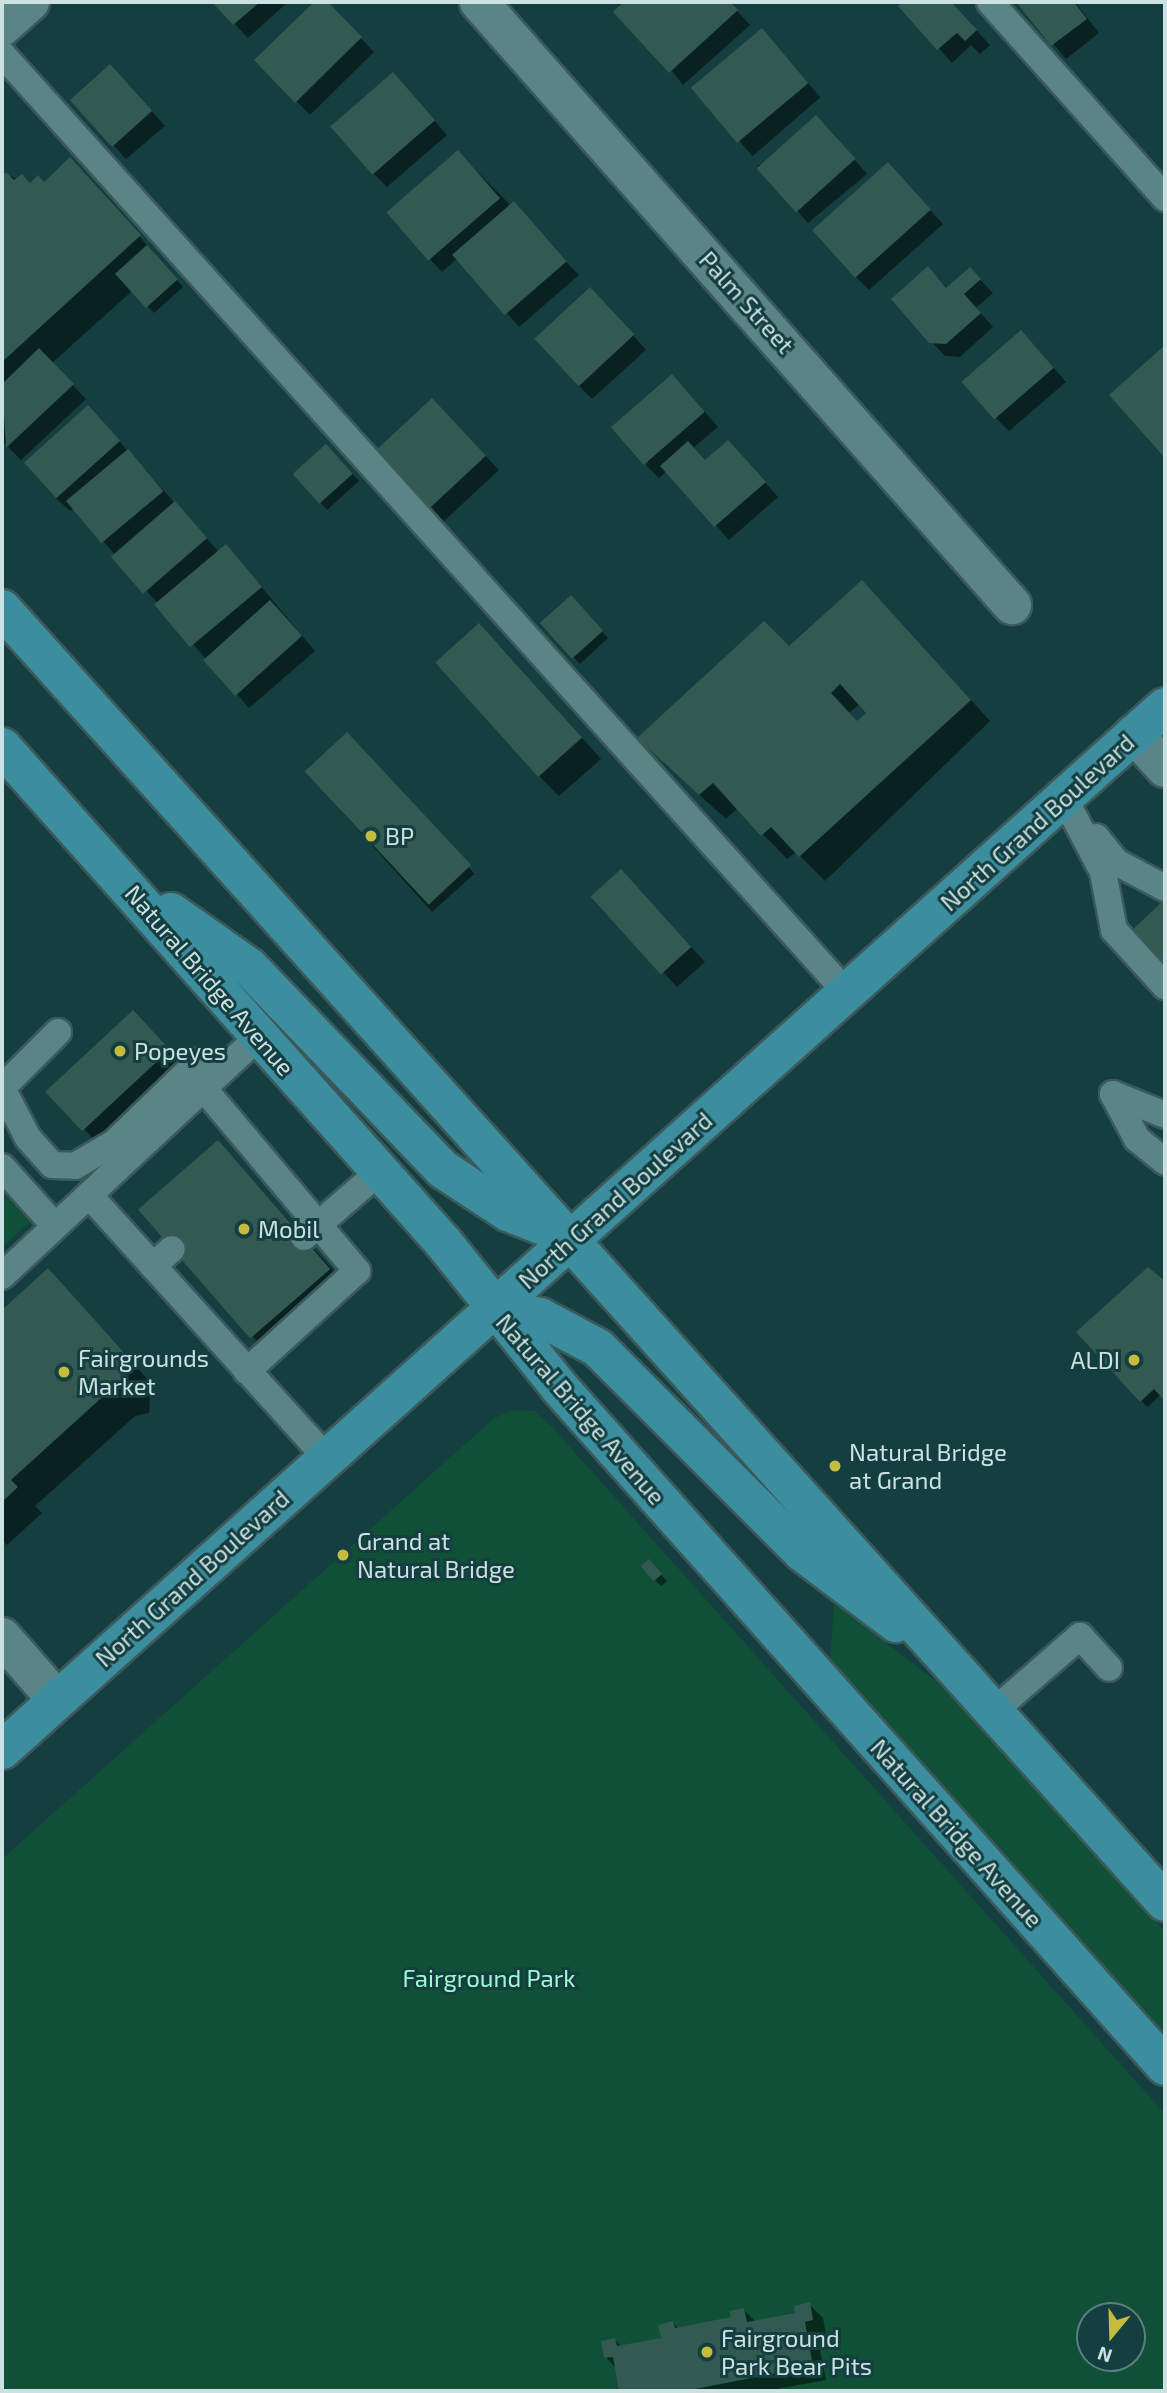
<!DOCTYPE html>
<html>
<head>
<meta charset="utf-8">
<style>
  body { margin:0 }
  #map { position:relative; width:1167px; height:2393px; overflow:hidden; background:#143e40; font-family:"Exo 2",sans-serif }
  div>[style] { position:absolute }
  .green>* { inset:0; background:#0f5036 }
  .shadow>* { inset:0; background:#0007; transform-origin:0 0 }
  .building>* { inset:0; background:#325952; transform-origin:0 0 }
  .roads { filter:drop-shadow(2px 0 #3b595a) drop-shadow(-2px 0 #3b595a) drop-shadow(0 2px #3b595a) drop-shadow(0 -2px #3b595a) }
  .service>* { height:26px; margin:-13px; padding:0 13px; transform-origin:13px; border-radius:13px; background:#5a8486 }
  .minor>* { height:38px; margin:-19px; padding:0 19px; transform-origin:19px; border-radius:19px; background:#5a8486 }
  .primary>* { height:38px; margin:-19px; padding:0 19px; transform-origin:19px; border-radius:19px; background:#3c8e9f }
  .dots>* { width:19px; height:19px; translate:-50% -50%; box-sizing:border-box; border:4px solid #143e40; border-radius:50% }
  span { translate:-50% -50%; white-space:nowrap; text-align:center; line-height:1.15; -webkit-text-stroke:6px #143e40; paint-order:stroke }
  .street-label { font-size:24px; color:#cce1e2 }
  .poi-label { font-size:24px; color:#cce1e2 }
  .left { translate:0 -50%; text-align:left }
  .right { translate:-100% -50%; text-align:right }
  .park-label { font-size:24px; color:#9efbce }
  .frame { position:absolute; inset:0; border:4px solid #cce1e2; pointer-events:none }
  .north { position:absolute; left:1076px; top:2302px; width:70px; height:70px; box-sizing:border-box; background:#143e40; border:2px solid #5e7f81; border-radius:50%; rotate:199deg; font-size:19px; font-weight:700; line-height:28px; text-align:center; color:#cce1e2 }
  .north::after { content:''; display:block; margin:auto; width:24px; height:32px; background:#c5bc3d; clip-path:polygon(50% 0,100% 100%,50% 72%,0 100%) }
</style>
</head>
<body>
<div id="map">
  <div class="green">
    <i style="clip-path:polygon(2px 1192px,30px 1222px,2px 1248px)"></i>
    <i style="clip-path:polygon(evenodd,512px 1410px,534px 1411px,554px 1429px,1165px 2114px,1165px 2391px,2px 2391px,2px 1859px,493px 1419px,512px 1410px,1090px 2316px,1132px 2316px,1132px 2358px,1090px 2358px,1090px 2316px)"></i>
    <i style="clip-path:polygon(834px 1603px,949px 1691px,1165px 1932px,1165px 2036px,830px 1661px)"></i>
  </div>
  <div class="shadow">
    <i style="clip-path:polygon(214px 2px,288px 2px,248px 38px)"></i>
    <i style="clip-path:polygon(317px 2px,326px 2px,374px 52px,310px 115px,256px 60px)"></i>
    <i style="clip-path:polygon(617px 2px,729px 2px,750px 25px,683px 85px)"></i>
    <i style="clip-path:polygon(906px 2px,950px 2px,990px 45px,980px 54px,971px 45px,952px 63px,901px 6px)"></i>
    <i style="clip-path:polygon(1018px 2px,1075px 2px,1099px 33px,1066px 59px)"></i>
    <i style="left:762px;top:30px;width:89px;height:90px;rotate:49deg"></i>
    <i style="clip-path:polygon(123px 79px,165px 126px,126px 159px,72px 100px)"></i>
    <i style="clip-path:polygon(406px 88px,447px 135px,387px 187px,374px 174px)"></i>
    <i style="clip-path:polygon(830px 131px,867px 174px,808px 223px,757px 166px)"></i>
    <i style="clip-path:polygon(458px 152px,579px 275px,519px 327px,458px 258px,442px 272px,429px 258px)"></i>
    <i style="clip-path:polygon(6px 174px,30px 185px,95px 185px,183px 287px,154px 313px,132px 291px,52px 363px,86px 399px,21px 460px,2px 441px)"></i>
    <i style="clip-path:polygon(901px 178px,943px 224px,869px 290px,856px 277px)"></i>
    <i style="clip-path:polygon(928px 269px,948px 289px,970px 269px,993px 293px,976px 308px,993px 327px,960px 357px,945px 356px,931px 341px)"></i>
    <i style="clip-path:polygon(604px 302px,646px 350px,592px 399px,578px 385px)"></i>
    <i style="clip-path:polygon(1034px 345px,1066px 382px,1009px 431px,996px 418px)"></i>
    <i style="clip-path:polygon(1165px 347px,1165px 455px,1111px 395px)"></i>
    <i style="clip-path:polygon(686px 390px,718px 427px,693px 448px,706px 462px,742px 456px,778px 497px,729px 540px,667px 471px,659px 478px,646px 465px)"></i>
    <i style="clip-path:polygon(445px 414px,499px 470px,442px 523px,429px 510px)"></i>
    <i style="clip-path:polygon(101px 421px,219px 552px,239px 560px,315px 651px,249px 708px,74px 508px,70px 511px,56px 498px)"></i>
    <i style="clip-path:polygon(326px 446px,359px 481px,327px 510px,321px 503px)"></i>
    <i style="clip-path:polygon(evenodd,882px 602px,990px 721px,825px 881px,796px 852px,787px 859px,738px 808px,726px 819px,664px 763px,789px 648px,882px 602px,860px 704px,868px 713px,858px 723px,849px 713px,860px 704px)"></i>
    <i style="clip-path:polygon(578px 604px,608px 638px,580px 664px,542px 624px)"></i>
    <i style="clip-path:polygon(499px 645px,601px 759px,559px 796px,539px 776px)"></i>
    <i style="left:354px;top:740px;width:180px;height:57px;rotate:48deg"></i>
    <i style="clip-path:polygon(634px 885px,705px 962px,677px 987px,593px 896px)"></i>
    <i style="clip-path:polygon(146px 1026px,182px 1064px,97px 1143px,84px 1129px)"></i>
    <i style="left:224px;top:1149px;width:169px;height:104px;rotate:48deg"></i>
    <i style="clip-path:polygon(48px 1271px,151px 1383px,149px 1413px,135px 1416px,35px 1506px,42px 1513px,7px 1545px,2px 1540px,2px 1312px)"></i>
    <i style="clip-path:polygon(1165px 1284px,1165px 1399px,1161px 1394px,1148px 1407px,1141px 1401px)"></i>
    <i style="clip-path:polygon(655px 1568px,667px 1581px,661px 1586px,654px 1579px)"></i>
    <i style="clip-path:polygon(809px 2304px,823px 2318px,826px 2334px,817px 2335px,826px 2380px,766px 2391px,621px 2391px,617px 2369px,606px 2357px,615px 2340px,622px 2347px,663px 2339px,673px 2323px,679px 2329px,733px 2319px,744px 2310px,756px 2322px,797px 2314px)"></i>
  </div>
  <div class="building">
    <i style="clip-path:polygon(212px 2px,260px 2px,233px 25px)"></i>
    <i style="clip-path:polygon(314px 2px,328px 2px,362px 37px,295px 103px,254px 60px)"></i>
    <i style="clip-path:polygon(623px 2px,730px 2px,738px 10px,669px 73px,613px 12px)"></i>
    <i style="clip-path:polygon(903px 2px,951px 2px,977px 30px,965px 41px,957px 33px,937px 50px,898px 6px)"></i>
    <i style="clip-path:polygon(1016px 2px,1074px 2px,1087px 19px,1051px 46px)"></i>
    <i style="left:762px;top:28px;width:72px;height:93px;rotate:50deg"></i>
    <i style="left:110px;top:64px;width:63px;height:54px;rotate:48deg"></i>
    <i style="left:393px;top:72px;width:64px;height:83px;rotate:49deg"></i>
    <i style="left:816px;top:115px;width:59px;height:80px;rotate:48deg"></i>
    <i style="left:458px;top:150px;width:64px;height:95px;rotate:49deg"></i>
    <i style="clip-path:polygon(70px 157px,141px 235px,2px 362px,2px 176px,6px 172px,14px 180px,22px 174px,30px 183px,38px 175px,44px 182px)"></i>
    <i style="left:888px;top:162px;width:64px;height:102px;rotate:48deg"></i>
    <i style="left:514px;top:201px;width:80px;height:82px;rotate:49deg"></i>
    <i style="left:147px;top:245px;width:46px;height:43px;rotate:48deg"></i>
    <i style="clip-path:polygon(928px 266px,946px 288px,970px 267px,981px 279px,964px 294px,981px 313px,946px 344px,929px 343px,891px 299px)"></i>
    <i style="left:590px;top:287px;width:65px;height:76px;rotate:47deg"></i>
    <i style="left:1021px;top:330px;width:50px;height:79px;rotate:49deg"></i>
    <i style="clip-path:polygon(1165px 345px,1165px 458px,1109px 395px)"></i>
    <i style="clip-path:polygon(39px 348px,74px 384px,6px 448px,2px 384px)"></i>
    <i style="left:672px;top:374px;width:50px;height:81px;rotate:49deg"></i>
    <i style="left:432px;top:398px;width:79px;height:81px;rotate:47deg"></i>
    <i style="left:88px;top:405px;width:48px;height:86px;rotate:48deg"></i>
    <i style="clip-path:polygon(728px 440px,766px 482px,714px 527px,660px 466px,688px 441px,705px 460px)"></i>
    <i style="left:326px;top:444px;width:40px;height:45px;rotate:48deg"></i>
    <i style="left:128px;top:449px;width:55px;height:81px;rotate:50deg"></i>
    <i style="left:175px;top:501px;width:49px;height:85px;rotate:49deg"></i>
    <i style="left:226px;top:544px;width:56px;height:94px;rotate:50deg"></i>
    <i style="clip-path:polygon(evenodd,862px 580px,971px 700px,799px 857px,771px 827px,761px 836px,713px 783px,699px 795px,637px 738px,764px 621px,789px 646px,862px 580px,840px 684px,866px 713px,857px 721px,831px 693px,840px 684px)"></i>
    <i style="left:571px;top:595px;width:48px;height:42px;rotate:48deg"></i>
    <i style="left:270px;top:600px;width:48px;height:90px;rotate:48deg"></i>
    <i style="left:479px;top:623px;width:154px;height:59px;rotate:48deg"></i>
    <i style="left:347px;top:732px;width:182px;height:58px;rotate:47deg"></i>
    <i style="left:621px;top:869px;width:105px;height:41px;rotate:48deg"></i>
    <i style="clip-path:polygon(1163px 901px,1165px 903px,1165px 973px,1129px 933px)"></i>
    <i style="left:133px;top:1010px;width:54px;height:120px;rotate:47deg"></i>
    <i style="left:218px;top:1140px;width:171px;height:106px;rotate:49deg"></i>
    <i style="clip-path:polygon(1148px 1267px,1165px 1281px,1165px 1401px,1154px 1389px,1140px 1402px,1076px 1332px)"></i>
    <i style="clip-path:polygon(48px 1268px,127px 1356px,125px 1388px,109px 1391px,11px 1480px,18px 1487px,2px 1502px,2px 1310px)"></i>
    <i style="left:649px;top:1559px;width:20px;height:11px;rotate:49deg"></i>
    <i style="clip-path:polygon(810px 2302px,813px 2320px,805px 2322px,813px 2366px,685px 2391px,619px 2391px,613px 2357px,604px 2358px,601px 2341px,615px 2338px,617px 2346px,661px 2338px,658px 2325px,673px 2321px,675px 2328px,731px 2317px,729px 2311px,744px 2308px,747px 2322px,795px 2313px,794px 2306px)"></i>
  </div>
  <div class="roads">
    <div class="service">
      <i style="left:990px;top:2px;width:263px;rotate:48.2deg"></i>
      <i style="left:2px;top:54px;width:1263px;rotate:48.02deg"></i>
      <i style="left:1064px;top:798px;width:84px;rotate:62.2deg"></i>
      <i style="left:1103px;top:872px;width:59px;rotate:79.3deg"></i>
      <i style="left:1114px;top:930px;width:76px;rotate:47.7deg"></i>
      <i style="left:1096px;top:837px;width:32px;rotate:51deg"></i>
      <i style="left:1116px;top:862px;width:55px;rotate:28deg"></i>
      <i style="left:58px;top:1032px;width:79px;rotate:135deg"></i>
      <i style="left:2px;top:1088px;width:56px;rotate:62.5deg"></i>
      <i style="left:28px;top:1138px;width:36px;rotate:48deg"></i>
      <i style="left:52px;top:1165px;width:23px;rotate:2deg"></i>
      <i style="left:75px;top:1166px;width:45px;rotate:-30.5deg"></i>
      <i style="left:114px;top:1143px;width:118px;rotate:-44deg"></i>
      <i style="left:204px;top:1089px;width:238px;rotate:49.9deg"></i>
      <i style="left:357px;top:1271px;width:149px;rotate:137.7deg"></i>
      <i style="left:1113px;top:1094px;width:51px;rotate:61.9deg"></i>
      <i style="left:1137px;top:1139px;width:36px;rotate:39deg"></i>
      <i style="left:1113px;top:1094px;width:56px;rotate:22deg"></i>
      <i style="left:2px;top:1167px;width:79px;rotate:48.1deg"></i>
      <i style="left:89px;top:1195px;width:353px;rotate:47.9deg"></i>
      <i style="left:304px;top:1237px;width:99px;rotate:-40.9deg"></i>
      <i style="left:153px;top:1266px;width:25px;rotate:-42deg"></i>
      <i style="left:2px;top:1276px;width:352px;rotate:-43deg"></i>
      <i style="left:995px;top:1710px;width:113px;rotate:-41deg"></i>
      <i style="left:1080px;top:1636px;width:43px;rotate:47.8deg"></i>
    </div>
    <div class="minor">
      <i style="left:479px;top:2px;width:805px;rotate:48.53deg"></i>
      <i style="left:2px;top:27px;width:38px;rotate:-42deg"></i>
      <i style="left:1134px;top:734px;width:46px;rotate:47.6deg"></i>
      <i style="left:2px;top:1637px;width:84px;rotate:48.9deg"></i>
    </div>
    <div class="primary">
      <i style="left:2px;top:609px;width:1739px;rotate:48.03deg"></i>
      <i style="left:2px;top:747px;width:663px;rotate:48.3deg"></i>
      <i style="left:443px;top:1242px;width:186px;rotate:51.3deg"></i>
      <i style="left:559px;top:1387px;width:910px;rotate:48.25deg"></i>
      <i style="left:171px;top:912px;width:95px;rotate:35.2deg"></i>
      <i style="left:249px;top:967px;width:281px;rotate:46.2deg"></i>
      <i style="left:444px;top:1170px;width:77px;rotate:33.3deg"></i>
      <i style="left:508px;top:1212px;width:57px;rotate:21.6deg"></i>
      <i style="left:494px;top:1309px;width:47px;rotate:9.9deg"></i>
      <i style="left:540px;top:1317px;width:66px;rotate:28.1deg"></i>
      <i style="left:598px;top:1348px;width:288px;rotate:45deg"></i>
      <i style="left:802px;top:1552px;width:118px;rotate:37.1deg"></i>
      <i style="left:2px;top:1750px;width:1562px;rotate:-41.89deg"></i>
    </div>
  </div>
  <div class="dots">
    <i style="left:371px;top:836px;background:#c5bc3d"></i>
    <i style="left:120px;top:1051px;background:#c5bc3d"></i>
    <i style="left:244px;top:1229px;background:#c5bc3d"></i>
    <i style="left:1134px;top:1360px;background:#c5bc3d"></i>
    <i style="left:64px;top:1372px;background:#c5bc3d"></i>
    <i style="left:835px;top:1466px;background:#c5bc3d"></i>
    <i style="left:343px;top:1555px;background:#c5bc3d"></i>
    <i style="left:707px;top:2352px;background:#c5bc3d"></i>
  </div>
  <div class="street-label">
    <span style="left:747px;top:302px;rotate:48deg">Palm Street</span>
    <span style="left:1037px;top:822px;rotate:-42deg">North Grand Boulevard</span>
    <span style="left:210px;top:980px;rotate:49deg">Natural Bridge Avenue</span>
    <span style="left:615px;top:1200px;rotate:-42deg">North Grand Boulevard</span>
    <span style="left:581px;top:1409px;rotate:49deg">Natural Bridge Avenue</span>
    <span style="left:192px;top:1578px;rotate:-42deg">North Grand Boulevard</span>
    <span style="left:957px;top:1833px;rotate:48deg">Natural Bridge Avenue</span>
  </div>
  <div class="poi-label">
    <span class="left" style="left:385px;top:836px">BP</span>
    <span class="left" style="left:134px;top:1051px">Popeyes</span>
    <span class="left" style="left:258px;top:1229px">Mobil</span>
    <span class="left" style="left:78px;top:1372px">Fairgrounds<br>Market</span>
    <span class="right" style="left:1120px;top:1360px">ALDI</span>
    <span class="left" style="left:849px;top:1466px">Natural Bridge<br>at Grand</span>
    <span class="left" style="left:357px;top:1555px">Grand at<br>Natural Bridge</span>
    <span class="left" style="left:721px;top:2352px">Fairground<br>Park Bear Pits</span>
  </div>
  <div class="park-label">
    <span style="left:489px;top:1978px">Fairground Park</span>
  </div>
  <div class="frame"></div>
  <div class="north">N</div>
</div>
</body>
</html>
